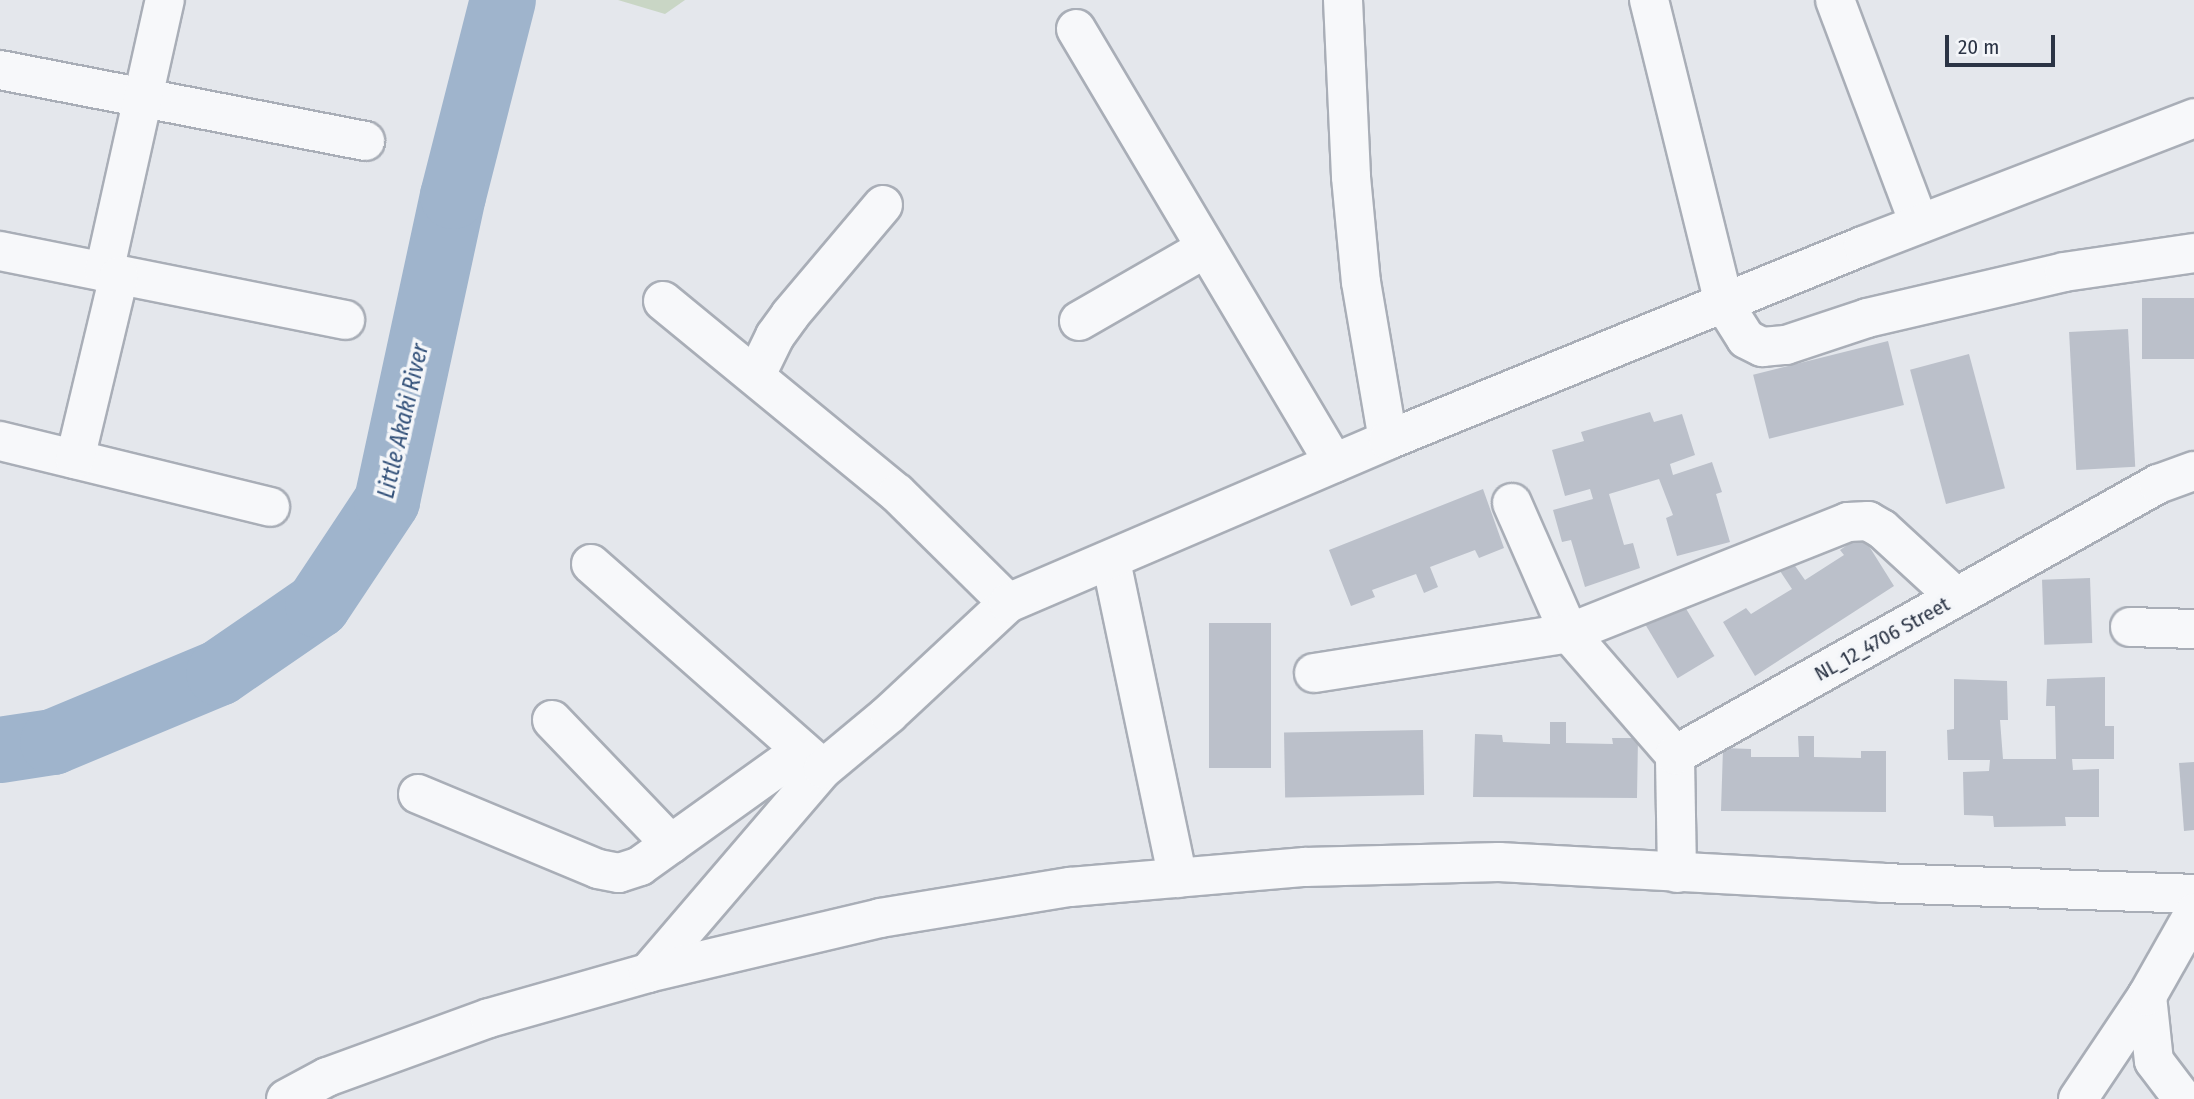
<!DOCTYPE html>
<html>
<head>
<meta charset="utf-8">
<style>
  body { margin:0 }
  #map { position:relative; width:2194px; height:1099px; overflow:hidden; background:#e4e7ec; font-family:"Fira Sans Condensed",sans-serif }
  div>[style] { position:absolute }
  .green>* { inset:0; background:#c9d6c5 }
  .river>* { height:66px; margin:-33px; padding:0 33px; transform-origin:33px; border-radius:33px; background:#9fb4cc }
  .building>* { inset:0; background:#bbc0ca; transform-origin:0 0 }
  .roads { filter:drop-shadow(2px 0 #a9aeb7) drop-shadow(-2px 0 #a9aeb7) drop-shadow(0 2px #a9aeb7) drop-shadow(0 -2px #a9aeb7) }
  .minor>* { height:38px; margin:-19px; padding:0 19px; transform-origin:19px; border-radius:19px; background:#f7f8fa }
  span { translate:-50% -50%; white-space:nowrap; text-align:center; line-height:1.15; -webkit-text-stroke:7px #f4f6f9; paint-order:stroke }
  .street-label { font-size:21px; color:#2b3445 }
  .water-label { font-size:23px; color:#34527a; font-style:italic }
  .scale { position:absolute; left:1945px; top:35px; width:110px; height:32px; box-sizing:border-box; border:4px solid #2b3445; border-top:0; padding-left:9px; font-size:21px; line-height:24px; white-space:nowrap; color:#2b3445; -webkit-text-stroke:5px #f4f6f9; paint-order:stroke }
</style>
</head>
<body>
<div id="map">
  <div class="green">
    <i style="clip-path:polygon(618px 0,685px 0,665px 14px)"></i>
  </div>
  <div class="river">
    <i style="left:0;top:750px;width:54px;rotate:-8.6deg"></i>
    <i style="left:53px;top:742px;width:180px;rotate:-22.6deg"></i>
    <i style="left:219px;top:673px;width:120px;rotate:-34.5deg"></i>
    <i style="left:318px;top:605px;width:125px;rotate:-56.4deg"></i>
    <i style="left:387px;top:501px;width:312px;rotate:-77.8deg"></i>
    <i style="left:453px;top:196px;width:202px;rotate:-75.7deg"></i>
  </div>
  <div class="building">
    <i style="left:2194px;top:298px;width:61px;height:52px;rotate:90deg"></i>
    <i style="left:2128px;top:329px;width:138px;height:59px;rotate:87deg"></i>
    <i style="left:1888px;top:341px;width:66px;height:139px;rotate:76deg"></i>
    <i style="left:1969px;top:354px;width:139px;height:61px;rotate:75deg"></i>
    <i style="clip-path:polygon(1650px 412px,1654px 422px,1682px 414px,1695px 455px,1670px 464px,1673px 475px,1712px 462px,1722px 492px,1716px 494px,1730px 542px,1677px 556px,1666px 518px,1673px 515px,1659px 479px,1609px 494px,1624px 545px,1633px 543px,1640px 568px,1585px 587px,1571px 540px,1562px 542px,1553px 510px,1593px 499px,1590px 489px,1565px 496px,1552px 450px,1584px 441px,1581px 432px)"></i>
    <i style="clip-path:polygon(1483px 489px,1504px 548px,1479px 558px,1475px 550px,1430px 567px,1438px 587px,1424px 593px,1416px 574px,1372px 590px,1375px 597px,1351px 606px,1329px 550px)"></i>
    <i style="clip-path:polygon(1862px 535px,1894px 586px,1755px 676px,1723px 622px,1746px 608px,1751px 614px,1792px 589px,1780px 571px,1793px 563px,1805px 580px,1844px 555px,1840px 550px)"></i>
    <i style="left:2090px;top:578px;width:65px;height:48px;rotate:88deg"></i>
    <i style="left:1682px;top:602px;width:63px;height:43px;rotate:59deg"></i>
    <i style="left:1271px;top:623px;width:145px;height:62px;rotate:90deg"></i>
    <i style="clip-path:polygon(2105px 677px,2105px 726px,2114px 726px,2114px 759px,2072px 759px,2073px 770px,2099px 769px,2099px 817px,2065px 817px,2066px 826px,1994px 827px,1993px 816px,1964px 815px,1963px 772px,1989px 771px,1990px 760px,1948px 760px,1947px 730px,1954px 729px,1954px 679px,2007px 681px,2008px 720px,2000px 720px,2003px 759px,2056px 759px,2055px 706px,2046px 706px,2047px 679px)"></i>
    <i style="clip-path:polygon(1550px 722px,1566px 722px,1566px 743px,1613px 744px,1612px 738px,1638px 738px,1637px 798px,1473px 797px,1475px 734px,1502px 735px,1503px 742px,1550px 744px)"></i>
    <i style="left:1423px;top:730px;width:65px;height:139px;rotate:89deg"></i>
    <i style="clip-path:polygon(1798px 736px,1814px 736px,1814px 757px,1861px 758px,1861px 751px,1886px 751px,1886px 812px,1721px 811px,1723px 748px,1751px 749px,1751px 757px,1799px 757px)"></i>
    <i style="clip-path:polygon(2194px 762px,2194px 830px,2184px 831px,2179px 763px)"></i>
  </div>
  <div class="roads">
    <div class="minor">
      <i style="left:1343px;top:0;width:177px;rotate:87.4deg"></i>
      <i style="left:1351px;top:177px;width:105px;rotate:84.6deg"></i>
      <i style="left:1361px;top:282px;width:160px;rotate:80.3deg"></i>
      <i style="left:1649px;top:0;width:313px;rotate:76.1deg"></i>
      <i style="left:1724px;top:304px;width:41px;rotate:57.8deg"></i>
      <i style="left:1746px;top:339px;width:18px;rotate:27deg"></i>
      <i style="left:1762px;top:347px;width:24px;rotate:-5deg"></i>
      <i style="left:1786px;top:345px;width:85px;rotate:-18.4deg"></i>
      <i style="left:1867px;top:318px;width:202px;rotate:-13.1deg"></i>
      <i style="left:2064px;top:272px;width:131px;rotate:-8.3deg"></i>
      <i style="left:1835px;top:0;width:239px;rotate:69.4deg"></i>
      <i style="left:1076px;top:29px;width:505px;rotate:59.27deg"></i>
      <i style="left:0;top:70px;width:372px;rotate:11deg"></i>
      <i style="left:0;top:251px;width:352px;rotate:11.3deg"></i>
      <i style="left:104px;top:272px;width:279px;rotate:-77.4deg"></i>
      <i style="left:663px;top:301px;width:303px;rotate:39.4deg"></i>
      <i style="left:897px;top:493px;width:156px;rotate:44.7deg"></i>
      <i style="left:1079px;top:321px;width:146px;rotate:-29.9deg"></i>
      <i style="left:756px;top:375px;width:43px;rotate:-64deg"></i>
      <i style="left:775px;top:336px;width:26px;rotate:-54deg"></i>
      <i style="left:790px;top:315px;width:144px;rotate:-49.8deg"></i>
      <i style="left:0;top:441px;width:278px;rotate:13.7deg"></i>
      <i style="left:75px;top:459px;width:188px;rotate:-76.5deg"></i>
      <i style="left:1512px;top:503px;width:142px;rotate:66.3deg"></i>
      <i style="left:1569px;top:633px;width:162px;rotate:49deg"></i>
      <i style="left:1111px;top:561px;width:324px;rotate:78.1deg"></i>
      <i style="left:591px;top:564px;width:307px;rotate:41.4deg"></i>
      <i style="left:2130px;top:627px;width:64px;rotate:1.8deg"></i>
      <i style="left:1314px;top:673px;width:258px;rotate:-8.9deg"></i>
      <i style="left:1569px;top:633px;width:300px;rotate:-21.7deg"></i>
      <i style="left:1848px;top:522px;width:20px;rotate:-3deg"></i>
      <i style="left:1868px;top:521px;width:16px;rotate:30deg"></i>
      <i style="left:1882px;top:529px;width:100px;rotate:42.6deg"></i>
      <i style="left:552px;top:720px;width:172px;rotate:46.2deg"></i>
      <i style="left:418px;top:794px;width:195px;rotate:22.6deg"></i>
      <i style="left:598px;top:869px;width:21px;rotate:11deg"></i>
      <i style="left:619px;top:873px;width:22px;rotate:-18deg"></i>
      <i style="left:640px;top:866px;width:199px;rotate:-35.6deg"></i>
      <i style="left:1677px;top:873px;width:118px;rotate:-91deg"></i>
      <i style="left:1675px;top:755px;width:554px;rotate:-29.3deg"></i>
      <i style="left:2158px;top:484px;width:38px;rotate:-20deg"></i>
      <i style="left:648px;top:973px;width:269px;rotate:-49.4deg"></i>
      <i style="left:823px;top:769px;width:86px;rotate:-39.8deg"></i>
      <i style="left:889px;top:714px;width:163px;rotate:-43deg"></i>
      <i style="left:1008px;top:603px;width:413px;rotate:-23.2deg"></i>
      <i style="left:1388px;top:440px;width:513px;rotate:-22.22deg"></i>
      <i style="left:1863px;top:246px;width:355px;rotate:-21.1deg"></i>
      <i style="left:2147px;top:996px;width:65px;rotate:83.9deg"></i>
      <i style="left:2154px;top:1061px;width:48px;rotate:52.7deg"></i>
      <i style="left:286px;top:1099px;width:47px;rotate:-28.2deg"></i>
      <i style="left:327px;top:1077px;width:172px;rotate:-20deg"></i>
      <i style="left:489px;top:1018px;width:165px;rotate:-15.8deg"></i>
      <i style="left:648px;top:973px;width:238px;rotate:-13.3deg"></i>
      <i style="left:880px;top:918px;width:193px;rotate:-9.3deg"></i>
      <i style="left:1070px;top:887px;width:236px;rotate:-4.9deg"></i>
      <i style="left:1305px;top:867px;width:194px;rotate:-1.5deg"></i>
      <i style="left:1499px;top:862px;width:384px;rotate:3.1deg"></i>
      <i style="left:1882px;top:883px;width:312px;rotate:2deg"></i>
      <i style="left:2078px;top:1099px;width:124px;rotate:-56.2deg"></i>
      <i style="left:2147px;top:996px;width:95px;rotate:-60.5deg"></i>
    </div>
  </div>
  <div class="street-label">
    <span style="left:1882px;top:639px;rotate:-29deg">NL_12_4706 Street</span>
  </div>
  <div class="water-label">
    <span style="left:403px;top:421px;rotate:-77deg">Little Akaki River</span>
  </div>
  <div class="scale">20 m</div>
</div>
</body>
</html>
